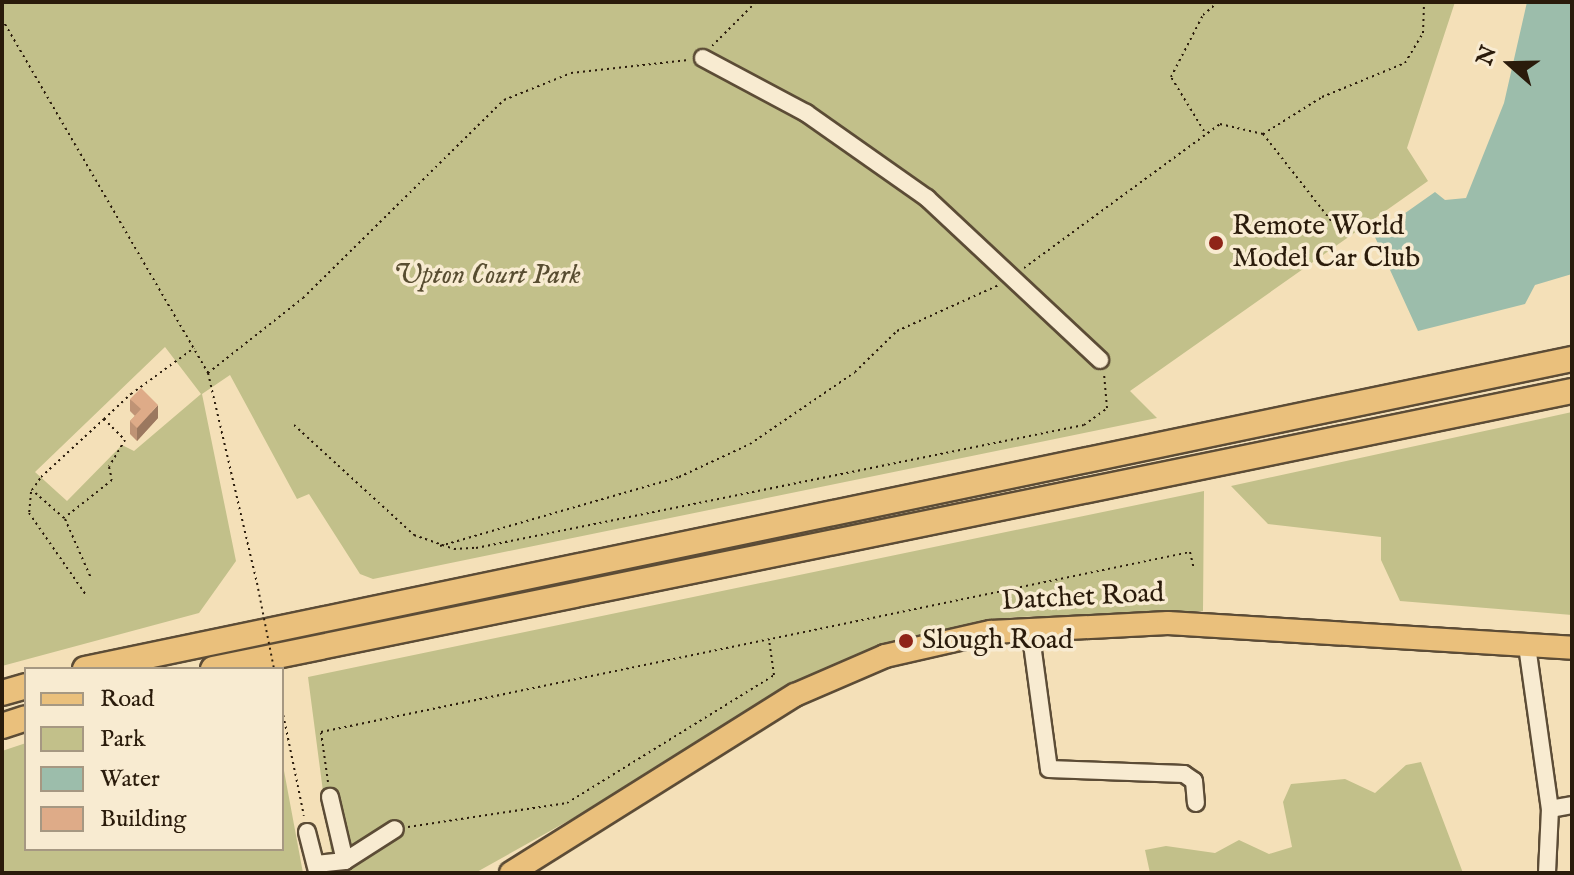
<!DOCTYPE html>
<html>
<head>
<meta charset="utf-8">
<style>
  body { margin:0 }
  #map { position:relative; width:1574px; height:875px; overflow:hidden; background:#f4e0b8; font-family:"IM FELL English",serif }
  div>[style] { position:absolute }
  .green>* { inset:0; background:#c2c08a }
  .water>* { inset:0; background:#9cbdab }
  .path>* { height:2px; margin-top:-1px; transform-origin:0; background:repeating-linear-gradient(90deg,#2a1b0b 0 2px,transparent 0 6px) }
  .roads { filter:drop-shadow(2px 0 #5c4c36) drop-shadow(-2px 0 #5c4c36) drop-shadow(0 2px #5c4c36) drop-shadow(0 -2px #5c4c36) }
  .minor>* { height:16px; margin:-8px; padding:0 8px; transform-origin:8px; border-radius:8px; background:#f8ebd1 }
  .major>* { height:22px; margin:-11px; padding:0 11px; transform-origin:11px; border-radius:11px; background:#eac07c }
  .highway>* { height:24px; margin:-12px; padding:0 12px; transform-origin:12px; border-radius:12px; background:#eac07c }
  .path-bridge>* { height:2px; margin-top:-1px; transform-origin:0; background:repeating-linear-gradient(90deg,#2a1b0b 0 2px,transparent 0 6px) }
  .wall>* { inset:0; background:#bf9375 }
  .shaded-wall>* { inset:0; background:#9b785f }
  .building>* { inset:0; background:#deab88 }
  .dots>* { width:22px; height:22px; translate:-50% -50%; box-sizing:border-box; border:4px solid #f8ebd1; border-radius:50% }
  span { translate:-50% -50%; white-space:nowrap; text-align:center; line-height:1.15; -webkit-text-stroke:7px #f8ebd1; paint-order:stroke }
  .poi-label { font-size:28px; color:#2a1b0b }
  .left { translate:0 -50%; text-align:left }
  .park-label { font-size:28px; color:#584d31; font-style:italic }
  .street-label { font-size:28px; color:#2a1b0b }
  .frame { position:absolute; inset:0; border:4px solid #2a1b0b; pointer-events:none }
  .legend { position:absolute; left:24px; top:667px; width:260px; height:184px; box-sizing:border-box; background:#f8ebd1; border:2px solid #a69882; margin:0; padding:10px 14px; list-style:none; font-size:24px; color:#2a1b0b }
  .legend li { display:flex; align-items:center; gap:16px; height:40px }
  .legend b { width:40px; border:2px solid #a69882 }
  .north { position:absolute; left:1470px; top:24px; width:80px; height:80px; -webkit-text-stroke:6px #f8ebd1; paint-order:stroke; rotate:290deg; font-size:22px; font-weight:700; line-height:32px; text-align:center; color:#2a1b0b }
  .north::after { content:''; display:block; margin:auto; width:28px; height:36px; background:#2a1b0b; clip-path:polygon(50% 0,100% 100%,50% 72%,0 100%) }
</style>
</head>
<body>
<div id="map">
  <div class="green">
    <i style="clip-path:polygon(evenodd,2px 2px,1455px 2px,1407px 148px,1428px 181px,1130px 391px,1157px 418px,373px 579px,360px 574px,309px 494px,297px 499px,230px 375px,202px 394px,236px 561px,199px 613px,2px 666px,2px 2px,165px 347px,201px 394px,134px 451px,122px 445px,67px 501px,35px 472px,165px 347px)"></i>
    <i style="clip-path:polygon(1572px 412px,1572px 615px,1400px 601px,1381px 560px,1381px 537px,1268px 524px,1231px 486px)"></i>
    <i style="clip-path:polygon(1204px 491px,1203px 611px,1013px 617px,883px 645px,475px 873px,325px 873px,333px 868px,308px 677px)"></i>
    <i style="clip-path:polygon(26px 743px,26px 849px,282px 849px,282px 760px,303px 873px,2px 873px,2px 751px)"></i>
    <i style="clip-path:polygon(1421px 762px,1463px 873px,1150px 873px,1145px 850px,1166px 846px,1215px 853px,1239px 840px,1269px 854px,1292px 847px,1283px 802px,1291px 784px,1345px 779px,1375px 793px,1406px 765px)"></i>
  </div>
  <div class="water">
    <i style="clip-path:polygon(1527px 2px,1572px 2px,1572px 274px,1535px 285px,1525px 304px,1418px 331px,1374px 235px,1435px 192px,1445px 200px,1466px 198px,1504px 103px)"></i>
  </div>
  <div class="path">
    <i style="left:2px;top:19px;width:410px;rotate:59.8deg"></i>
    <i style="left:208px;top:373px;width:216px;rotate:76.9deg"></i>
    <i style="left:712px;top:46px;width:62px;rotate:-45deg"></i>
    <i style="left:1204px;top:131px;width:63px;rotate:-121.4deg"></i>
    <i style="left:1171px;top:77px;width:70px;rotate:-62.7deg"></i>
    <i style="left:1203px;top:15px;width:20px;rotate:-41deg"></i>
    <i style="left:1263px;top:134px;width:70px;rotate:-32.1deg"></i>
    <i style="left:1322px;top:97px;width:90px;rotate:-22.3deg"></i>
    <i style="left:1405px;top:63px;width:35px;rotate:-59deg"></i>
    <i style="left:1423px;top:33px;width:31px;rotate:-88deg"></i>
    <i style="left:1024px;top:268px;width:243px;rotate:-36.3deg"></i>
    <i style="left:1220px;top:124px;width:44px;rotate:13.1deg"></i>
    <i style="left:1263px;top:134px;width:112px;rotate:51.9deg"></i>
    <i style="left:208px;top:373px;width:121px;rotate:-38.3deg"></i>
    <i style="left:303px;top:298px;width:282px;rotate:-44.6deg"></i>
    <i style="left:504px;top:100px;width:72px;rotate:-21.9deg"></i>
    <i style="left:571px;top:73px;width:118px;rotate:-6.3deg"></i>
    <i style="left:104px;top:419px;width:30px;rotate:45deg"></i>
    <i style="left:125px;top:440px;width:31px;rotate:121deg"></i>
    <i style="left:109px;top:467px;width:13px;rotate:77deg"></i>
    <i style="left:112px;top:480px;width:61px;rotate:141.6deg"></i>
    <i style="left:64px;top:518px;width:43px;rotate:-138.8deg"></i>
    <i style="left:32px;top:490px;width:16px;rotate:-55deg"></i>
    <i style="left:41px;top:477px;width:86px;rotate:-42.6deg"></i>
    <i style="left:104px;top:419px;width:37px;rotate:-43deg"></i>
    <i style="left:131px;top:394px;width:78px;rotate:-36.1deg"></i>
    <i style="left:294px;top:425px;width:163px;rotate:42.5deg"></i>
    <i style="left:414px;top:535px;width:42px;rotate:19.3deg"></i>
    <i style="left:454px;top:549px;width:22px;rotate:-3deg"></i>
    <i style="left:476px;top:548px;width:620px;rotate:-11.44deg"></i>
    <i style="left:1084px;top:425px;width:29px;rotate:-36deg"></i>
    <i style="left:1107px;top:408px;width:35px;rotate:-95deg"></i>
    <i style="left:31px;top:492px;width:21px;rotate:95deg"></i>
    <i style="left:29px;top:513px;width:100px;rotate:55.2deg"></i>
    <i style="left:65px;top:519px;width:64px;rotate:66.2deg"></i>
    <i style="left:440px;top:546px;width:249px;rotate:-16.1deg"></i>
    <i style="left:679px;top:477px;width:78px;rotate:-24.9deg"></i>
    <i style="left:750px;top:444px;width:127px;rotate:-34.4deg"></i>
    <i style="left:855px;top:372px;width:59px;rotate:-44.3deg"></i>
    <i style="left:897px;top:331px;width:112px;rotate:-24.3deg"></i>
    <i style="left:282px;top:709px;width:109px;rotate:78.4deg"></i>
    <i style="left:328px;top:782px;width:50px;rotate:-98deg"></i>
    <i style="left:321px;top:732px;width:887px;rotate:-11.7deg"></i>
    <i style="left:1190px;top:552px;width:17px;rotate:77deg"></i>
    <i style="left:408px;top:827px;width:161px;rotate:-8.6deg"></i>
    <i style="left:567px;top:803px;width:243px;rotate:-31.7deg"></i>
    <i style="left:774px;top:675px;width:36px;rotate:-98deg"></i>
  </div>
  <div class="roads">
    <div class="minor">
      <i style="left:703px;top:58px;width:117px;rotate:28.1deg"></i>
      <i style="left:806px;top:113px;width:148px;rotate:35.1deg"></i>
      <i style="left:927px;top:198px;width:237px;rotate:43.1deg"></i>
      <i style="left:1030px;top:629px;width:141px;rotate:82.3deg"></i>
      <i style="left:1049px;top:769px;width:135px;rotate:2.1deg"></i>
      <i style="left:1184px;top:774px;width:12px;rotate:35deg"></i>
      <i style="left:1194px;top:781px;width:22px;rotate:85deg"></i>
      <i style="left:1527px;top:646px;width:165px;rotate:82deg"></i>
      <i style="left:1550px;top:809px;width:64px;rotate:92.7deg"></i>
      <i style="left:1550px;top:809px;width:22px;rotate:-10deg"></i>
      <i style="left:307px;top:832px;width:40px;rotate:75.6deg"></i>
      <i style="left:345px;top:861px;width:59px;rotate:-32.6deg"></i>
      <i style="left:316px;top:864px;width:29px;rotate:-6deg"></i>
      <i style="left:345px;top:861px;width:66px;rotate:-103.2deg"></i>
    </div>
    <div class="major">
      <i style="left:511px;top:873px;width:335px;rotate:-32.1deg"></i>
      <i style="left:795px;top:695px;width:98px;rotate:-23.4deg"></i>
      <i style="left:885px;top:656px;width:109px;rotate:-12.8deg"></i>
      <i style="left:991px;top:632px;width:177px;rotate:-2.9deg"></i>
      <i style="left:1168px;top:623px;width:405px;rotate:3.5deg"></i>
    </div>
    <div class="highway">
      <i style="left:85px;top:669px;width:1519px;rotate:-11.78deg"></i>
      <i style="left:213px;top:669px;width:1387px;rotate:-11.56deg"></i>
      <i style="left:2px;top:693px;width:25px;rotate:-16deg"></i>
      <i style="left:2px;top:726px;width:25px;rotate:-18deg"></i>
    </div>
  </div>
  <div class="path-bridge">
    <i style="left:257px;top:583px;width:88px;rotate:78.8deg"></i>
  </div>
  <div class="wall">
    <i style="clip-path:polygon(130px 399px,158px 418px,137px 441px,130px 434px,130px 421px,135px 416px,130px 411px)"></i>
  </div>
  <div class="shaded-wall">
    <i style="clip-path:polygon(158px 405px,158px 418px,137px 441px,137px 428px)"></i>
  </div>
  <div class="building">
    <i style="clip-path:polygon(141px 388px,158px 405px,137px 428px,130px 421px,141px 409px,130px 399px)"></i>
  </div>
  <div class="dots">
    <i style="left:1216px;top:243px;background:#8f2418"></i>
    <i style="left:906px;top:641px;background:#8f2418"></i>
  </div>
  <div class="poi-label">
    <span class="left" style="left:1232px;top:243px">Remote World<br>Model Car Club</span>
    <span class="left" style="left:922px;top:641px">Slough Road</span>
  </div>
  <div class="park-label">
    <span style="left:487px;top:276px">Upton Court Park</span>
  </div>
  <div class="street-label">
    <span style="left:1083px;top:598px;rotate:-3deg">Datchet Road</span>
  </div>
  <div class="frame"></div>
  <ul class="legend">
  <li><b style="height:10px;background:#eac07c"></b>Road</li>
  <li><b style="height:22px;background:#c2c08a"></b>Park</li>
  <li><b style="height:22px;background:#9cbdab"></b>Water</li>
  <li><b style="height:22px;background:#deab88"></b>Building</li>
  </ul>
  <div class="north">N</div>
</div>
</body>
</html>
